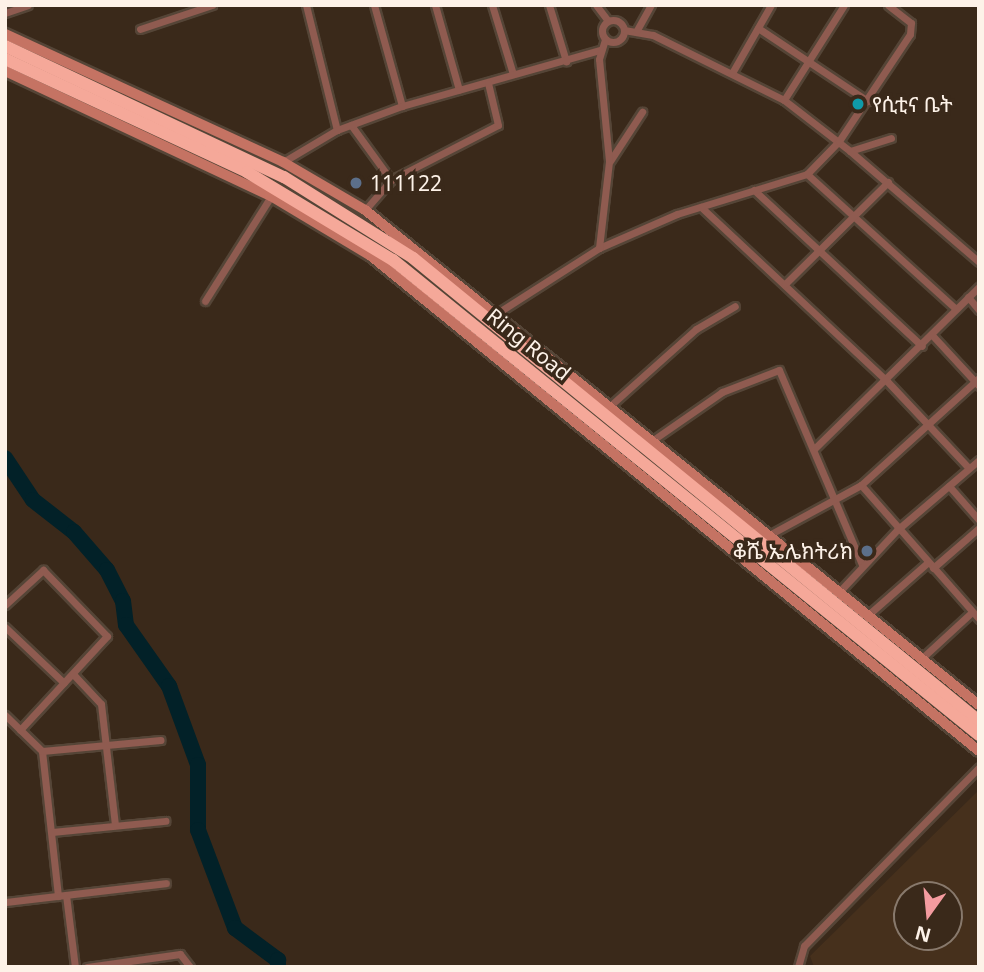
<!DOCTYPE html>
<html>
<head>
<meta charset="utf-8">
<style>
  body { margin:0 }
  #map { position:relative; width:984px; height:972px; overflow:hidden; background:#3a291a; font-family:"Noto Sans","Noto Sans Ethiopic",sans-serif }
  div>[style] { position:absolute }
  .built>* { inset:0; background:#46301c }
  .river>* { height:16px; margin:-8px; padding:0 8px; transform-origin:8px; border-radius:8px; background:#022128 }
  .roads { filter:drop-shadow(2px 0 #554537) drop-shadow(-2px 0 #554537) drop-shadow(0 2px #554537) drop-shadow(0 -2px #554537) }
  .street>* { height:7px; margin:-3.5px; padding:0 3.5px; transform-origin:3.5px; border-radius:3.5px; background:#8f5b50 }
  .street>.ring { margin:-3.5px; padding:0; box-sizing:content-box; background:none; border:7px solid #8f5b50; border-radius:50% }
  .secondary>* { height:10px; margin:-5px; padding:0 5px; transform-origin:5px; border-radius:5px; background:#c57363 }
  .highway>* { height:12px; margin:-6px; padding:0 6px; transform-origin:6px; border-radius:6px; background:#f5a899 }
  .dots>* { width:19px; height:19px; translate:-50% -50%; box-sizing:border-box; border:4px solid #3a291a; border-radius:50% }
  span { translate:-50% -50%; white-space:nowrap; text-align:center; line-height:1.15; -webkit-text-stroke:7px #3a291a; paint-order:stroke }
  .poi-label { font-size:21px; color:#fdf2e8 }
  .left { translate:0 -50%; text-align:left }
  .right { translate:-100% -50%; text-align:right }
  .street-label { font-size:21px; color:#fdf2e8 }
  .frame { position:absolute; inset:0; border:7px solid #fdf2e8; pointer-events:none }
  .north { position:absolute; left:893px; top:881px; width:70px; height:70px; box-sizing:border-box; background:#3a291a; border:2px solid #88796c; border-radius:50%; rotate:195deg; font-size:19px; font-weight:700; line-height:28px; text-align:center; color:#fdf2e8 }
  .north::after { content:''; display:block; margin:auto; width:24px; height:32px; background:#f49b9f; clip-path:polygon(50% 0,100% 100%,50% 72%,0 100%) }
</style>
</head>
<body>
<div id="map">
  <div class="built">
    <i style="clip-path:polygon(evenodd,979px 790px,979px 967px,814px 967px,810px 956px,979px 790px,907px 895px,949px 895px,949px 937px,907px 937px,907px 895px)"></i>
  </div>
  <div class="river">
    <i style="left:5px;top:458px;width:50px;rotate:56.3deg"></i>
    <i style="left:33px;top:500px;width:52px;rotate:38deg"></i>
    <i style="left:74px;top:532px;width:50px;rotate:49deg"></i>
    <i style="left:107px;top:570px;width:35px;rotate:63deg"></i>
    <i style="left:123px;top:601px;width:24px;rotate:83deg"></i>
    <i style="left:126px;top:625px;width:75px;rotate:54.8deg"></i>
    <i style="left:169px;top:686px;width:84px;rotate:69.8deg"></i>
    <i style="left:198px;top:765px;width:65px;rotate:90deg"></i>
    <i style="left:198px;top:830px;width:105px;rotate:69.3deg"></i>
    <i style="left:235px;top:928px;width:54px;rotate:36.7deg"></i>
    <i style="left:278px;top:960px;width:7px;rotate:90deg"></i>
  </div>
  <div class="roads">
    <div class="street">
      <i style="left:306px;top:5px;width:129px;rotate:76.1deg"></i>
      <i style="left:374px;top:5px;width:105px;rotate:74.5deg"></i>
      <i style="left:435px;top:5px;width:88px;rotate:74.2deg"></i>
      <i style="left:492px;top:5px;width:72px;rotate:73.1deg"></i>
      <i style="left:549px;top:5px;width:59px;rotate:73.1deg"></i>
      <i style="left:596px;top:5px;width:20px;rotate:53deg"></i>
      <i style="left:5px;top:13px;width:24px;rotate:-19deg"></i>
      <i class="ring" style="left:602px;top:20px;width:15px;height:15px"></i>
      <i style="left:758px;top:28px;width:132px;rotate:33.6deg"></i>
      <i style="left:140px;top:29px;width:76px;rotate:-18.4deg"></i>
      <i style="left:624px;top:30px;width:29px;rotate:10deg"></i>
      <i style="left:653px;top:35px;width:146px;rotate:26.4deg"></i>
      <i style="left:784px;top:100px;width:83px;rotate:37.7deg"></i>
      <i style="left:850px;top:151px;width:43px;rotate:-17.6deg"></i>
      <i style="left:637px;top:30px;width:29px;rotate:-61deg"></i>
      <i style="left:732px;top:73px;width:78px;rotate:-60.2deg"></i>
      <i style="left:784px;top:100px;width:112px;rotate:-57.7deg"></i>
      <i style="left:351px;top:125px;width:68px;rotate:54deg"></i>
      <i style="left:850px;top:151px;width:170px;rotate:40.7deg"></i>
      <i style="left:610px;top:161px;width:59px;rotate:-56.9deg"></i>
      <i style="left:283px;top:162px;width:63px;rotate:-30.7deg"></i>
      <i style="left:337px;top:130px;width:69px;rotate:-20.3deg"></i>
      <i style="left:402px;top:106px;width:206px;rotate:-15.8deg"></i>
      <i style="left:807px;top:174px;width:201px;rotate:42.2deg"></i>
      <i style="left:754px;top:190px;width:229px;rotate:42.9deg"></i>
      <i style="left:701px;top:207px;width:252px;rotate:43.1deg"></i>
      <i style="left:885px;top:379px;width:122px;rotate:46.7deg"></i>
      <i style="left:365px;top:210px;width:40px;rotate:-49deg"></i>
      <i style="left:391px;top:180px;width:120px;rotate:-27.2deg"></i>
      <i style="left:498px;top:125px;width:43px;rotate:-103.4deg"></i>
      <i style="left:599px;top:248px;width:85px;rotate:-23.6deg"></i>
      <i style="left:677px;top:214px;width:136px;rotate:-17.1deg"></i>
      <i style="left:807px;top:174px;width:46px;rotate:-45.9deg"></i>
      <i style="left:839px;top:141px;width:128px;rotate:-56.4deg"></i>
      <i style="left:910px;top:34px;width:11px;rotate:-85deg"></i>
      <i style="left:911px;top:23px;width:29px;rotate:-142deg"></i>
      <i style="left:785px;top:284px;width:145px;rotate:-44.7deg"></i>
      <i style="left:968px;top:297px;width:17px;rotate:50deg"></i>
      <i style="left:205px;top:301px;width:124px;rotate:-57.8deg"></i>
      <i style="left:499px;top:312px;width:119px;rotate:-32.6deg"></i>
      <i style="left:599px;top:248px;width:88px;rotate:-83.4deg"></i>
      <i style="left:609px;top:161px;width:102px;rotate:-95.6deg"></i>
      <i style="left:599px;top:59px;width:21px;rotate:-73deg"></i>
      <i style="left:932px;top:335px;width:69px;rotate:47.3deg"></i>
      <i style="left:611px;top:405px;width:114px;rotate:-41.8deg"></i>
      <i style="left:696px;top:329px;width:45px;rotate:-30.5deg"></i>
      <i style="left:653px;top:440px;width:84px;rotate:-34.8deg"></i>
      <i style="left:722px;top:392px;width:61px;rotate:-21.1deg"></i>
      <i style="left:779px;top:370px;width:212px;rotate:66.9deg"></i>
      <i style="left:815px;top:448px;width:230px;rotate:-44.5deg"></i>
      <i style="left:861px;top:485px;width:179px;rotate:48.6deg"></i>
      <i style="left:949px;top:486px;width:45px;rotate:48.6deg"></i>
      <i style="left:769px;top:535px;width:105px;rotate:-28.5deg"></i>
      <i style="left:861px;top:485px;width:159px;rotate:-42.2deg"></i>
      <i style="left:933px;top:568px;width:61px;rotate:-41deg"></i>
      <i style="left:839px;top:592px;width:85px;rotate:-46.9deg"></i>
      <i style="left:897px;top:530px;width:108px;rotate:-40.5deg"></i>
      <i style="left:5px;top:605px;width:52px;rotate:-42.6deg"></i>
      <i style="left:43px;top:570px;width:92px;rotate:45.9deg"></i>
      <i style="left:107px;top:636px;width:128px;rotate:132.8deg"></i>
      <i style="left:868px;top:615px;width:79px;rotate:-41.4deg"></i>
      <i style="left:5px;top:627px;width:81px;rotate:43.5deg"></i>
      <i style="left:921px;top:659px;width:69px;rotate:-42.7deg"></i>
      <i style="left:73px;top:674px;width:41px;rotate:47deg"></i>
      <i style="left:101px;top:704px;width:122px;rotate:83.4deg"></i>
      <i style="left:5px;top:715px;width:52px;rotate:44.2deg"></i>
      <i style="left:42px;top:751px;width:146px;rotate:83.7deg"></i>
      <i style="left:42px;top:751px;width:119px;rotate:-5.3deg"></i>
      <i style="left:52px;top:832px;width:114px;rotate:-5.6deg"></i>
      <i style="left:66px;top:895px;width:73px;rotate:82.9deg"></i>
      <i style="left:5px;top:902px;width:162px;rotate:-6.7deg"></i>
      <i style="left:87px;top:967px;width:94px;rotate:-8deg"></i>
      <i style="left:180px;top:954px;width:16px;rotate:52deg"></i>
      <i style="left:798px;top:967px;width:22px;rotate:-74deg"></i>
      <i style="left:804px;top:946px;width:250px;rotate:-45.6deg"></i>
    </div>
    <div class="secondary">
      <i style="left:5px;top:34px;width:306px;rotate:24.7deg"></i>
      <i style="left:283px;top:162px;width:95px;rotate:30.3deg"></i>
      <i style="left:365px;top:210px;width:789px;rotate:38.88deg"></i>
      <i style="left:5px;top:71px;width:294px;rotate:25.2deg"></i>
      <i style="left:271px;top:196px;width:117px;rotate:31deg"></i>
      <i style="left:371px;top:256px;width:784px;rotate:39.15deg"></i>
    </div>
    <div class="highway">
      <i style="left:5px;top:46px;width:308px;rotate:25.2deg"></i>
      <i style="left:284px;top:177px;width:152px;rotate:32.1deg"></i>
      <i style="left:413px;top:258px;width:731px;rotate:39.28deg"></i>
      <i style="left:5px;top:59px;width:267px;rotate:25deg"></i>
      <i style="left:247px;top:172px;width:170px;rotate:31.1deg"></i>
      <i style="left:393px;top:260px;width:754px;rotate:39.03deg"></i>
    </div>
  </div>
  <div class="dots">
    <i style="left:858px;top:104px;background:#0f9aa8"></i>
    <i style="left:356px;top:183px;background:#5c6f8a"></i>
    <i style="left:867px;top:551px;background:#5c6f8a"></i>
  </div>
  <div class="poi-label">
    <span class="left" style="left:872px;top:104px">የሲቲና ቤት</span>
    <span class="left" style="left:370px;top:183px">111122</span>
    <span class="right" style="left:853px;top:551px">ቆሼ ኤሌክትሪክ</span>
  </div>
  <div class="street-label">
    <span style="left:529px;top:344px;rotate:39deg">Ring Road</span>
  </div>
  <div class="frame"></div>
  <div class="north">N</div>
</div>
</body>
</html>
